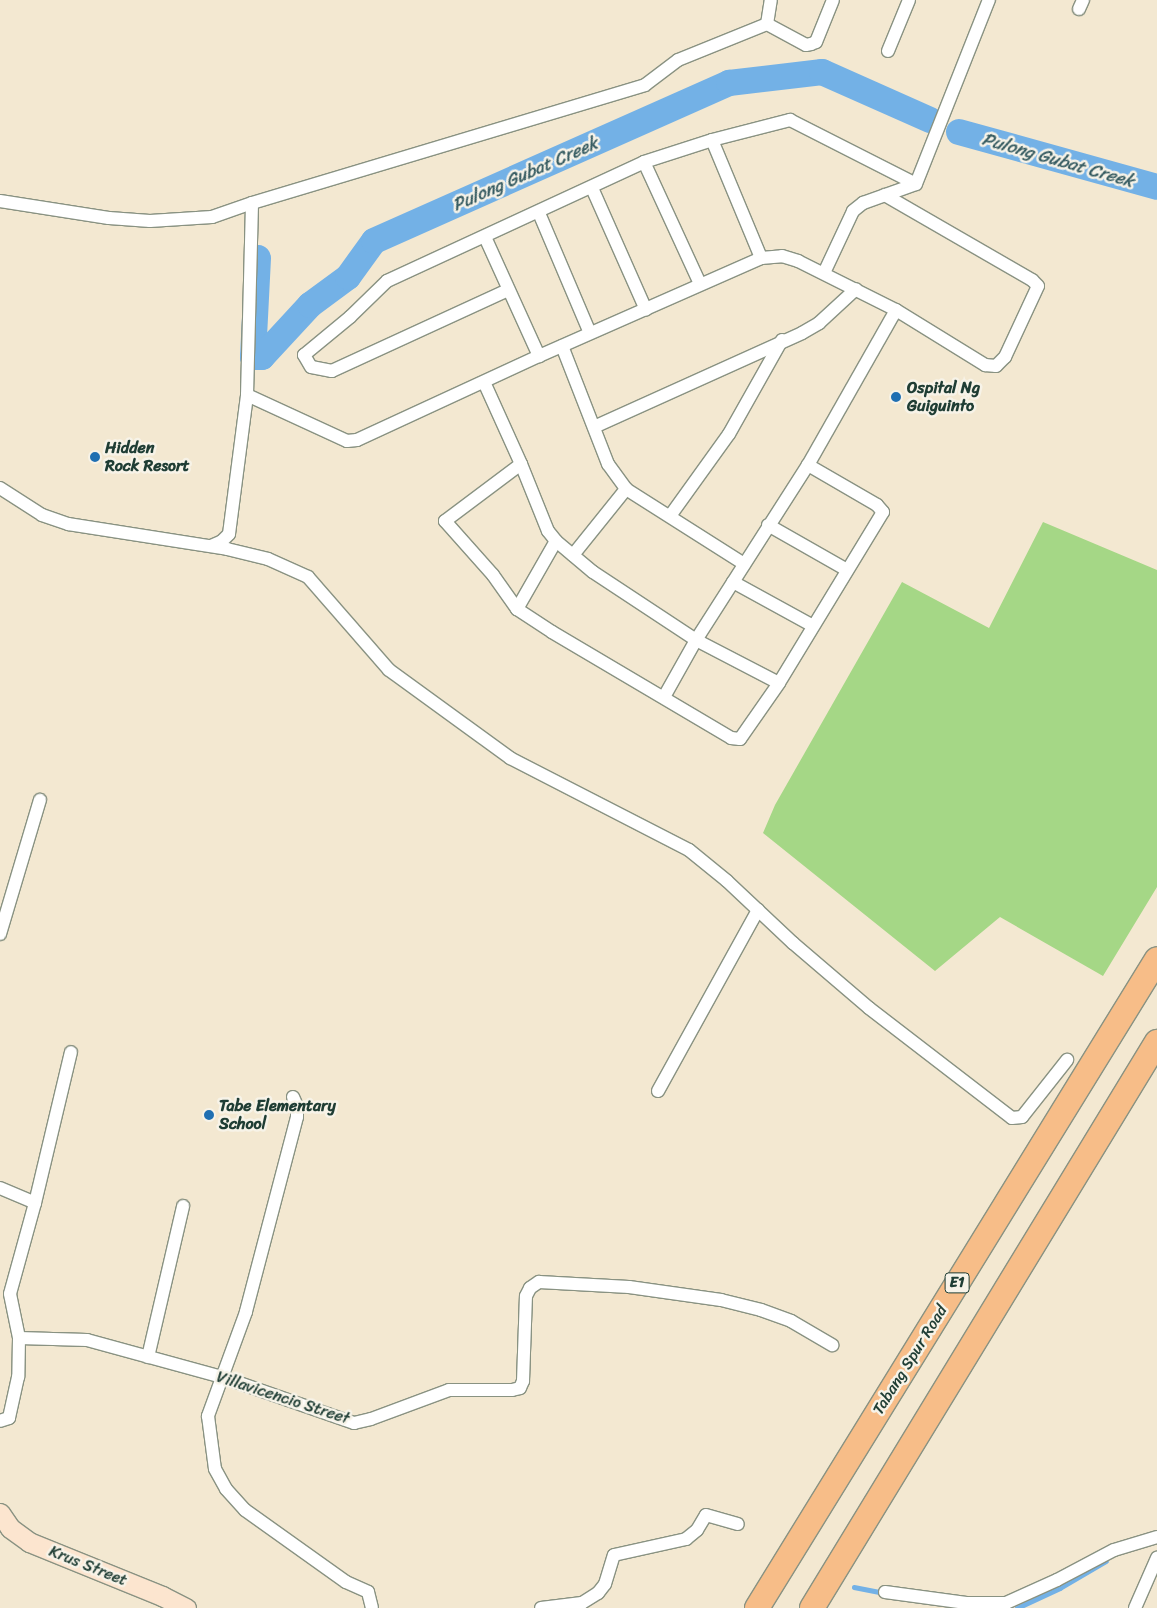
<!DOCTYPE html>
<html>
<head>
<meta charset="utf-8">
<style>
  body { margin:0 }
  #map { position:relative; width:1157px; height:1608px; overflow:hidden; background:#f3e8d1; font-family:Sriracha,sans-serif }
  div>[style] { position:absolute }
  .green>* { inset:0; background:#a5d786 }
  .stream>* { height:4.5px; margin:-2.25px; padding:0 2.25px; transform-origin:2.25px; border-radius:2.25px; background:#73b1e6 }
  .river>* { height:26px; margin:-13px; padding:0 13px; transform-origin:13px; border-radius:13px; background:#73b1e6 }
  .roads { filter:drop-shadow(1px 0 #899282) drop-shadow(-1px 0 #899282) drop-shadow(0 1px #899282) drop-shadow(0 -1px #899282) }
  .minor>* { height:12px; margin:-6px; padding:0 6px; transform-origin:6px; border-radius:6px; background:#fff }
  .secondary>* { height:19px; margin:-9.5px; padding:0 9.5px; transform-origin:9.5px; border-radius:9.5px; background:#fce5cf }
  .motorway>* { height:24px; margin:-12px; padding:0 12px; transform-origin:12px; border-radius:12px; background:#f7bd88 }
  .dots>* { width:14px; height:14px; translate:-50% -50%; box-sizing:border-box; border:2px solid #f7f3e8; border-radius:50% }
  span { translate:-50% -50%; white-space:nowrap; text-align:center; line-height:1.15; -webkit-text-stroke:5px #f7f3e8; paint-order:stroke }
  .shield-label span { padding:1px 4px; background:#f7f3e8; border:1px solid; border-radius:4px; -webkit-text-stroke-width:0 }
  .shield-label { font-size:15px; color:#1f3d34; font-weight:700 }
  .poi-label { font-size:16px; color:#1f3d34; font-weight:700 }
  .left { translate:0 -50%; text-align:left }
  .street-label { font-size:16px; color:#1f3d34 }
  .water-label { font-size:18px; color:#345a60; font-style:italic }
</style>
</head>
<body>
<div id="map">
  <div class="green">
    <i style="clip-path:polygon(1043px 522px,1157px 570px,1157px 887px,1103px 976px,1000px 917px,935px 971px,763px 833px,775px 805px,902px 582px,989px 628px)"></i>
  </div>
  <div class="stream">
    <i style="left:854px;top:1587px;width:32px;rotate:11deg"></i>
    <i style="left:1017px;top:1608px;width:47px;rotate:-24.9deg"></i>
    <i style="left:1060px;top:1588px;width:53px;rotate:-30.4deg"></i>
  </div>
  <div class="river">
    <i style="left:959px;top:132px;width:205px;rotate:15.5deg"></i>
    <i style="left:258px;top:258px;width:99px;rotate:92.9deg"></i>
    <i style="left:253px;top:357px;width:9px"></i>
    <i style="left:262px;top:357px;width:71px;rotate:-47.3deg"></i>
    <i style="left:310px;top:305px;width:47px;rotate:-36.4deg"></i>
    <i style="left:348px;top:277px;width:44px;rotate:-54.2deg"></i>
    <i style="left:374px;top:241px;width:389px;rotate:-24deg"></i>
    <i style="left:729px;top:83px;width:94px;rotate:-6.7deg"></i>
    <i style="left:822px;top:72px;width:118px;rotate:24deg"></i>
  </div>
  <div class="roads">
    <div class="minor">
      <i style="left:1079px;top:9px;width:10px;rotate:-66deg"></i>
      <i style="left:767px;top:24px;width:44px;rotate:28.3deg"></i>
      <i style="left:806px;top:45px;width:5px;rotate:-11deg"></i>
      <i style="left:811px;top:44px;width:5px;rotate:-22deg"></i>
      <i style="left:816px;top:42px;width:45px;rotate:-68deg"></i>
      <i style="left:888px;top:51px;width:55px;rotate:-67.6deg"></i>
      <i style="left:712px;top:140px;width:128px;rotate:67.4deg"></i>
      <i style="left:644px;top:162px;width:134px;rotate:65.3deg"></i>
      <i style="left:592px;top:188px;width:133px;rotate:66.1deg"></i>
      <i style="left:0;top:201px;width:110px;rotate:8.9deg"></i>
      <i style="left:109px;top:218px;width:41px;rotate:4.2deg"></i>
      <i style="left:150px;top:221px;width:62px;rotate:-3.7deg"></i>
      <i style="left:212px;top:217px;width:42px;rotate:-19.3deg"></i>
      <i style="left:252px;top:203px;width:410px;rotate:-16.7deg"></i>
      <i style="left:645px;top:85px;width:41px;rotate:-37.1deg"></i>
      <i style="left:678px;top:60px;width:96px;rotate:-22deg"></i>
      <i style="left:767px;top:24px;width:24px;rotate:-81deg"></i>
      <i style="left:539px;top:213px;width:130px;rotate:67deg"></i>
      <i style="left:485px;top:237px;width:131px;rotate:65.6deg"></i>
      <i style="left:824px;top:273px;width:68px;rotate:-64.9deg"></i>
      <i style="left:853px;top:211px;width:13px;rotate:-39deg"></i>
      <i style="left:863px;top:203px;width:56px;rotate:-19.7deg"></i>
      <i style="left:916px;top:184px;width:198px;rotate:-68.4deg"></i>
      <i style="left:508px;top:290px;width:194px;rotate:155.3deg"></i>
      <i style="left:332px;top:371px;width:21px;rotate:-169deg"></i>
      <i style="left:311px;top:367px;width:14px;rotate:-120deg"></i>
      <i style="left:304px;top:355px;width:60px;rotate:-39.6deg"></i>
      <i style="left:350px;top:317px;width:52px;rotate:-44.2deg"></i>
      <i style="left:387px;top:281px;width:283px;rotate:-24.8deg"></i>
      <i style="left:644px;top:162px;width:71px;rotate:-17.9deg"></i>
      <i style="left:712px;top:140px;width:81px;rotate:-14.4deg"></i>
      <i style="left:790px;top:120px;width:141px;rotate:26.9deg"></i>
      <i style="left:562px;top:346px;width:127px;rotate:68.7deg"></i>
      <i style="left:608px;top:464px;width:31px;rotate:54deg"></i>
      <i style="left:626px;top:489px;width:140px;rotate:32.4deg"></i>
      <i style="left:484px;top:382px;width:90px;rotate:65.7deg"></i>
      <i style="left:521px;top:464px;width:72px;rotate:68.1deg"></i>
      <i style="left:548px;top:531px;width:13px;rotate:51deg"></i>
      <i style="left:556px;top:541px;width:48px;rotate:40deg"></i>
      <i style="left:593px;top:572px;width:123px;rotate:33.4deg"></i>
      <i style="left:696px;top:640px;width:93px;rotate:27.4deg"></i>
      <i style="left:247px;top:395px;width:110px;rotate:24.7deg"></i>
      <i style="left:347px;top:441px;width:10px;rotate:-6deg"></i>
      <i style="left:357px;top:440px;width:200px;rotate:-24.8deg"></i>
      <i style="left:539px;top:356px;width:243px;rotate:-23.8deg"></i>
      <i style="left:761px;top:258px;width:21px;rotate:-5deg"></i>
      <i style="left:782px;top:256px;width:17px;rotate:17deg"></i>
      <i style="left:798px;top:261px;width:110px;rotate:26.6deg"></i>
      <i style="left:896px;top:310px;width:105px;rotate:31.7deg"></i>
      <i style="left:985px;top:365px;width:11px;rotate:5deg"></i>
      <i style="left:996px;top:366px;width:13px;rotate:-45deg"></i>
      <i style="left:1005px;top:357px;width:78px;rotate:-65.1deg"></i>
      <i style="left:1038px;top:286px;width:8px;rotate:-135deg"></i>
      <i style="left:1032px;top:280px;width:170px;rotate:-150deg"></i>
      <i style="left:594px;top:427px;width:228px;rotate:-24.3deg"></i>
      <i style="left:802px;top:333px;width:20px;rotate:-30deg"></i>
      <i style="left:819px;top:323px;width:50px;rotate:-42.6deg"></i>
      <i style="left:521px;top:464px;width:95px;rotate:143.1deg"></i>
      <i style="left:445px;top:521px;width:72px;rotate:48.4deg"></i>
      <i style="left:493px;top:575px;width:42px;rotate:54.8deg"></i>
      <i style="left:517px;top:609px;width:42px;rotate:33.3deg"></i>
      <i style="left:552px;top:632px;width:208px;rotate:30.6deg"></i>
      <i style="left:731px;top:738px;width:9px;rotate:6deg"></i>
      <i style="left:740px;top:739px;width:68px;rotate:-55.1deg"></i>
      <i style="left:779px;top:683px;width:200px;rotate:-58.7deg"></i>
      <i style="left:883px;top:512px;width:9px;rotate:-131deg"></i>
      <i style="left:877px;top:505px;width:80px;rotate:-149.9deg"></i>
      <i style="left:0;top:488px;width:50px;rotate:32.7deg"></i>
      <i style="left:42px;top:515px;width:28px;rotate:19deg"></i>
      <i style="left:68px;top:524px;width:161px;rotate:8.9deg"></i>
      <i style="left:227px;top:549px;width:42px;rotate:13.7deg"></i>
      <i style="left:268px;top:559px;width:44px;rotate:24.2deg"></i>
      <i style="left:308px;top:577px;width:123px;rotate:48.9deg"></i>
      <i style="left:389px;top:670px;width:150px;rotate:36deg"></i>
      <i style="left:510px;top:758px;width:201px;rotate:27.2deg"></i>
      <i style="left:689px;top:850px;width:49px;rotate:39.2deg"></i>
      <i style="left:727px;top:881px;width:91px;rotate:43.2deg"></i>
      <i style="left:793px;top:943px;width:100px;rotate:40.5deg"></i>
      <i style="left:869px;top:1008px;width:180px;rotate:37.6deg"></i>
      <i style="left:1012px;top:1118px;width:10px;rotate:-6deg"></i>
      <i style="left:1022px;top:1117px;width:73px;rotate:-51.7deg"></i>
      <i style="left:670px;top:516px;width:101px;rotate:-54.3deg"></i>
      <i style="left:729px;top:434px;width:108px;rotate:-60.6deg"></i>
      <i style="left:768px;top:525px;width:91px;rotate:29.7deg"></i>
      <i style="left:211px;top:546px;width:12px;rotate:-24deg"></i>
      <i style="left:222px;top:541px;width:10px;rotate:-45deg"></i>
      <i style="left:229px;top:534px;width:140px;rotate:-82.6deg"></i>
      <i style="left:247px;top:395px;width:192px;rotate:-88.5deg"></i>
      <i style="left:573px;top:555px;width:85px;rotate:-51.2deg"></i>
      <i style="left:733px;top:582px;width:91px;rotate:28.8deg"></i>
      <i style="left:517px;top:609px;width:78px;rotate:-60.2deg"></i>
      <i style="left:664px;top:697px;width:65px;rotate:-60.7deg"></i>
      <i style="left:696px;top:640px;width:208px;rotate:-57.4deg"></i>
      <i style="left:808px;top:465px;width:178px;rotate:-60.4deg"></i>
      <i style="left:0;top:934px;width:140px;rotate:-73.4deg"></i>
      <i style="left:658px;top:1091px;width:207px;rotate:-61.1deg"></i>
      <i style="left:293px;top:1097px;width:10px;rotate:66deg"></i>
      <i style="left:297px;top:1106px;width:11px;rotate:90deg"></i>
      <i style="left:297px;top:1117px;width:202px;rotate:104.7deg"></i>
      <i style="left:246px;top:1312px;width:111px;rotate:110.1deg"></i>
      <i style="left:208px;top:1416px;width:53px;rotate:82.5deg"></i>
      <i style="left:215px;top:1469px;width:23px;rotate:61deg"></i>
      <i style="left:226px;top:1489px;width:28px;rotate:48deg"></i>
      <i style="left:245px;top:1510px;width:124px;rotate:35.5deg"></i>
      <i style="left:346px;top:1582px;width:24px;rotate:24deg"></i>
      <i style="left:368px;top:1592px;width:16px;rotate:76deg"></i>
      <i style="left:0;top:1188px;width:38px;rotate:23deg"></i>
      <i style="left:35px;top:1203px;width:94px;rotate:105.4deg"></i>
      <i style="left:10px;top:1294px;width:45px;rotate:78.4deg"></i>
      <i style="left:19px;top:1338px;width:39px;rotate:91deg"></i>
      <i style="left:18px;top:1377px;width:42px;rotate:102.4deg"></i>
      <i style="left:9px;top:1418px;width:9px;rotate:162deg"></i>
      <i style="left:35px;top:1203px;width:155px;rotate:-76.6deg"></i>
      <i style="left:19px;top:1338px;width:68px;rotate:1.7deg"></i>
      <i style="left:87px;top:1340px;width:140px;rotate:15.3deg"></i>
      <i style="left:222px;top:1377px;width:140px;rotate:19.2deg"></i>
      <i style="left:354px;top:1423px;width:17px;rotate:-13deg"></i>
      <i style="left:371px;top:1419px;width:83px;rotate:-20.4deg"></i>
      <i style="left:449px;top:1390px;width:63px"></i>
      <i style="left:512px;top:1390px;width:8px;rotate:-14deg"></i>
      <i style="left:520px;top:1388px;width:8px;rotate:-67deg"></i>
      <i style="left:523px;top:1381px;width:85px;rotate:-88deg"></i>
      <i style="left:526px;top:1296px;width:9px;rotate:-63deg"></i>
      <i style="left:530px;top:1288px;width:11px;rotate:-34deg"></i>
      <i style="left:539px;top:1282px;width:90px;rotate:3.2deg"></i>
      <i style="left:629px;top:1287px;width:93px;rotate:8deg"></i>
      <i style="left:721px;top:1300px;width:41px;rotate:14deg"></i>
      <i style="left:761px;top:1310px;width:32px;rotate:20deg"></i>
      <i style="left:791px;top:1321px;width:48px;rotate:30.3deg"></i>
      <i style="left:148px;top:1357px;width:155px;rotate:-76.9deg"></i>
      <i style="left:885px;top:1592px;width:82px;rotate:7.7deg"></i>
      <i style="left:966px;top:1603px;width:40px"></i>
      <i style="left:1006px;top:1603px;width:56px;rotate:-24.3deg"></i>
      <i style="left:1057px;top:1580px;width:64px;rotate:-27.8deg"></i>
      <i style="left:1114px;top:1550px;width:45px;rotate:-16.8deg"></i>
      <i style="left:541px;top:1608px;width:41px;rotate:-7deg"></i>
      <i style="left:582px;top:1603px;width:19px;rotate:-32deg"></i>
      <i style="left:598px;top:1593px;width:11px;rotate:-52deg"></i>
      <i style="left:605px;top:1584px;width:30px;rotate:-73deg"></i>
      <i style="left:614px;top:1555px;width:74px;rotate:-12.5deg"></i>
      <i style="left:686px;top:1539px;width:14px;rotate:-39deg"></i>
      <i style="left:697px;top:1530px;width:17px;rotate:-59deg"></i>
      <i style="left:706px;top:1515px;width:33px;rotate:16deg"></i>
      <i style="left:1135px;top:1608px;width:55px;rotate:-66.3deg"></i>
    </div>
    <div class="secondary">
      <i style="left:0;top:1513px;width:18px;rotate:56deg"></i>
      <i style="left:10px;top:1528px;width:24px;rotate:36deg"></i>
      <i style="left:29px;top:1542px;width:144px;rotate:22.1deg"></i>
      <i style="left:162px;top:1596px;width:27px;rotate:27deg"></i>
    </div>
    <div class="motorway">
      <i style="left:757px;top:1608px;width:762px;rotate:-58.35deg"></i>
      <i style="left:812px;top:1608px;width:663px;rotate:-58.64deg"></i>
    </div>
  </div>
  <div class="dots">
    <i style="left:896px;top:397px;background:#1f6fb2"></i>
    <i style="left:95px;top:457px;background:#1f6fb2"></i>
    <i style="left:209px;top:1115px;background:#1f6fb2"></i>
  </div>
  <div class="shield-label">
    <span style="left:957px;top:1283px">E1</span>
  </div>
  <div class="poi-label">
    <span class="left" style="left:907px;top:397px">Ospital Ng<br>Guiguinto</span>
    <span class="left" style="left:105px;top:457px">Hidden<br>Rock Resort</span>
    <span class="left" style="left:219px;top:1115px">Tabe Elementary<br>School</span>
  </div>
  <div class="street-label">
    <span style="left:910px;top:1360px;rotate:-58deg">Tabang Spur Road</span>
    <span style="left:283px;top:1398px;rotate:18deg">Villavicencio Street</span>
    <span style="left:88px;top:1566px;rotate:22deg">Krus Street</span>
  </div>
  <div class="water-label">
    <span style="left:1058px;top:160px;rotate:16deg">Pulong Gubat Creek</span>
    <span style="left:525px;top:174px;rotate:-24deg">Pulong Gubat Creek</span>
  </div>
</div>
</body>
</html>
